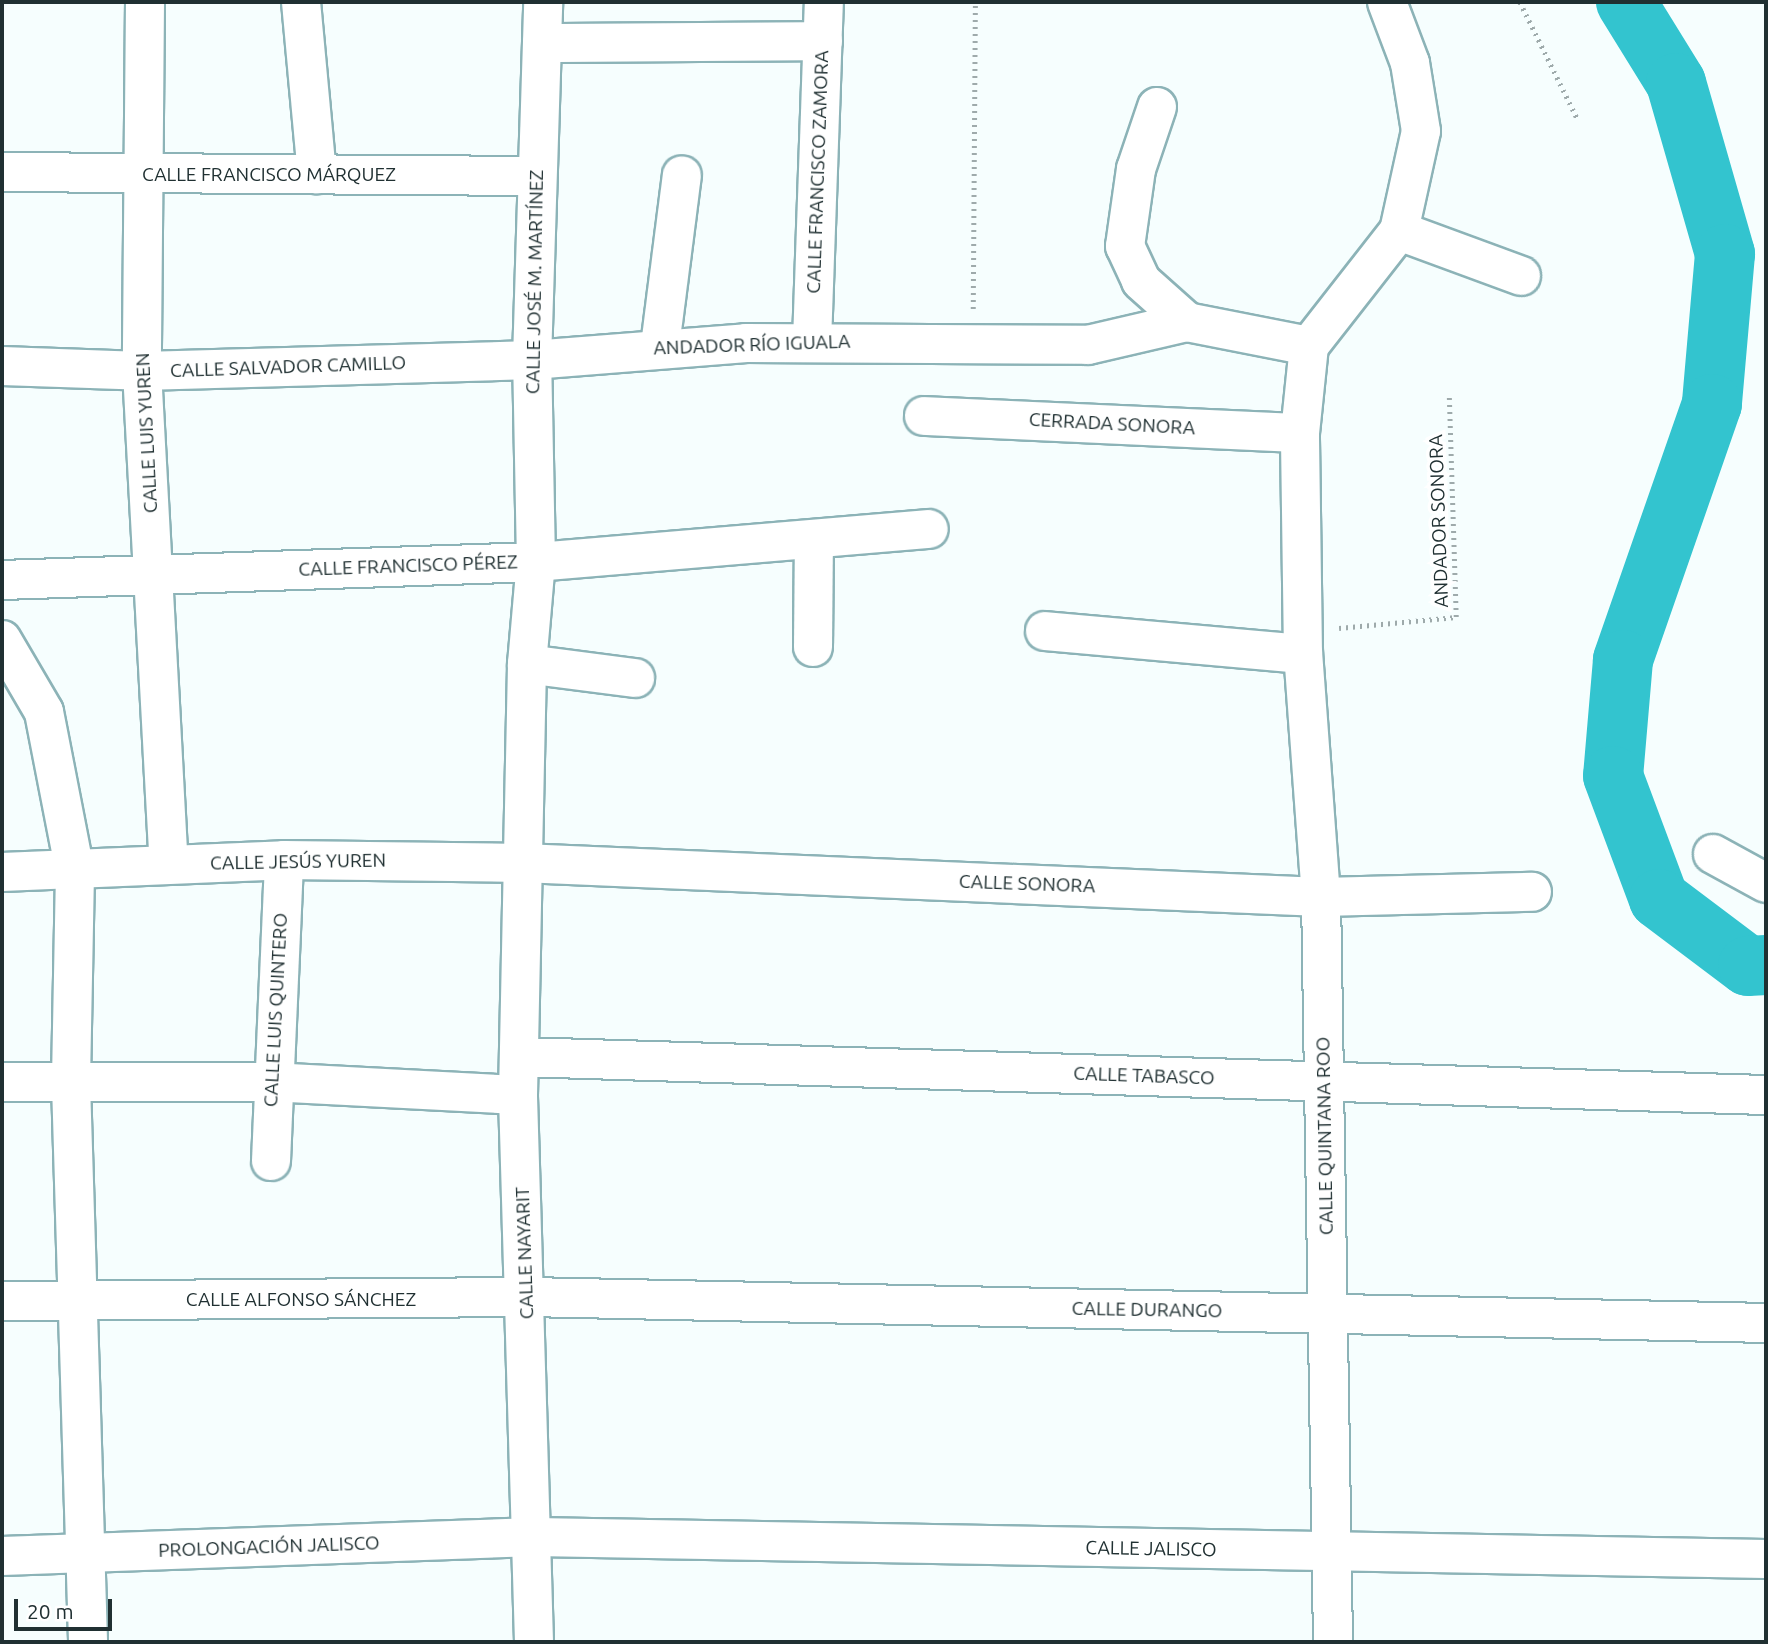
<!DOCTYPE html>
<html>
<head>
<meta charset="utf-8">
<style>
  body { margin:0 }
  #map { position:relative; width:1768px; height:1644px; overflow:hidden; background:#f6fefe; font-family:Ubuntu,sans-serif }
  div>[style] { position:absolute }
  .river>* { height:60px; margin:-30px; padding:0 30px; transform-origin:30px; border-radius:30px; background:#33c4cf }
  .path>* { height:4.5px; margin-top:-2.25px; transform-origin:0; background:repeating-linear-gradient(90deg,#9eaaab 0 2px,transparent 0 7px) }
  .roads { filter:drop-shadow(2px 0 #8cb3b7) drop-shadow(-2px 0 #8cb3b7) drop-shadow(0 2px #8cb3b7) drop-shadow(0 -2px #8cb3b7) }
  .minor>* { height:38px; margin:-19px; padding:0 19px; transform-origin:19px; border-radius:19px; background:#fff }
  span { translate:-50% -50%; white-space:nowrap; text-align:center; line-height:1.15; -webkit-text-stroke:7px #fff; paint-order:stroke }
  .street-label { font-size:19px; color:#203032 }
  .frame { position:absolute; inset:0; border:4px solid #203032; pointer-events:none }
  .scale { position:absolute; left:14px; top:1599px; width:98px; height:32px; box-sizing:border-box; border:4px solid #203032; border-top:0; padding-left:9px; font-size:21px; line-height:24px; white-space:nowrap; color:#203032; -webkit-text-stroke:5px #fff; paint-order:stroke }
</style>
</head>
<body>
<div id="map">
  <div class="river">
    <i style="left:1626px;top:2px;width:95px;rotate:58.3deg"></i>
    <i style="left:1676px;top:83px;width:178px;rotate:74deg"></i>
    <i style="left:1725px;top:254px;width:151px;rotate:95deg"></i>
    <i style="left:1712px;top:404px;width:271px;rotate:109.2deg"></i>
    <i style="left:1623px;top:660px;width:116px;rotate:94.9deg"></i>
    <i style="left:1613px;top:776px;width:131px;rotate:69.5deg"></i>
    <i style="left:1659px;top:899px;width:111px;rotate:37deg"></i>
    <i style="left:1748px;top:966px;width:18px;rotate:-3deg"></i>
  </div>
  <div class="path">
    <i style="left:1520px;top:2px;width:129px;rotate:63.8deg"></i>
    <i style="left:973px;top:309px;width:307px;rotate:-89.6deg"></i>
    <i style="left:1339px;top:628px;width:118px;rotate:-5.4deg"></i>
    <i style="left:1456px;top:617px;width:220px;rotate:-91.8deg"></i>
  </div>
  <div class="roads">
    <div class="minor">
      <i style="left:145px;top:2px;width:369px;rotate:90.5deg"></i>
      <i style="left:142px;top:371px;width:494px;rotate:86.9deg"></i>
      <i style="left:301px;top:2px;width:173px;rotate:84.7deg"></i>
      <i style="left:542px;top:43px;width:281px;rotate:-0.4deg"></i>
      <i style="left:1157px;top:107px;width:65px;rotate:108.7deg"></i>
      <i style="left:1136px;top:169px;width:78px;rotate:98.1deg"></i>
      <i style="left:1125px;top:246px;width:38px;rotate:65deg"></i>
      <i style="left:1141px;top:281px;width:62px;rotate:41.7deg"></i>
      <i style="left:1187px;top:322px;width:124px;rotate:11.1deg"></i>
      <i style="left:2px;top:172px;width:533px;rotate:0.43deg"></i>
      <i style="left:1399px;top:231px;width:130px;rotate:20.2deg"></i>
      <i style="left:812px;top:342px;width:340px;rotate:-88deg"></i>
      <i style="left:660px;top:346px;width:172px;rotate:-82.7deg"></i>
      <i style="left:2px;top:366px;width:140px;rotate:2deg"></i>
      <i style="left:142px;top:371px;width:390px;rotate:-1.6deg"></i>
      <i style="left:532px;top:360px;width:215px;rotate:-4.5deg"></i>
      <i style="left:746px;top:343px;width:342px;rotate:0.3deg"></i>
      <i style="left:1088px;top:345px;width:102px;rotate:-13.1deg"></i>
      <i style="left:924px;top:416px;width:376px;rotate:2.6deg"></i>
      <i style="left:2px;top:580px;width:534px;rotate:-1.93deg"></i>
      <i style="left:536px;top:562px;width:394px;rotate:-4.8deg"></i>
      <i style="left:1045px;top:631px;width:259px;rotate:5.1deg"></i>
      <i style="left:2px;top:640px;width:83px;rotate:59.7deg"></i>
      <i style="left:44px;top:712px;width:163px;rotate:79deg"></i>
      <i style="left:75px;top:872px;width:212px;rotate:91.1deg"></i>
      <i style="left:71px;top:1084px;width:558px;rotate:88.25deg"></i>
      <i style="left:813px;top:647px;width:105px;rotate:-89.5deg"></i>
      <i style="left:527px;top:664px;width:109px;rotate:7.4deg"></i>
      <i style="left:1713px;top:854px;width:60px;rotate:28.7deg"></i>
      <i style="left:2px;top:872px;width:282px;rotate:-2.4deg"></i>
      <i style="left:284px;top:860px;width:238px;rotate:0.7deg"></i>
      <i style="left:522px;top:863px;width:800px;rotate:2.44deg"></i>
      <i style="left:1321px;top:897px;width:211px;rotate:-1.4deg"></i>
      <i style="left:521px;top:1057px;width:1246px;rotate:1.75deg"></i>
      <i style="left:2px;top:1082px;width:268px"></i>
      <i style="left:270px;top:1082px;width:248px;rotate:3deg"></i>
      <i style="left:271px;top:1161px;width:301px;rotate:-87.5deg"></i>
      <i style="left:2px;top:1301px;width:525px;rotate:-0.44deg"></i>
      <i style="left:527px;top:1297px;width:1239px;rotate:1.2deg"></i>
      <i style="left:2px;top:1556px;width:533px;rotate:-2.04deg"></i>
      <i style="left:535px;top:1537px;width:1231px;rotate:1.02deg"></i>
      <i style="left:534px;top:1642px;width:547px;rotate:-91.68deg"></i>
      <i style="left:518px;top:1095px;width:431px;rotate:-88.8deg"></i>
      <i style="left:527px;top:664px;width:102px;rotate:-85deg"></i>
      <i style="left:536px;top:562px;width:202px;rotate:-91.1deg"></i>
      <i style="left:532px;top:360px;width:358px;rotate:-88.2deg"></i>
      <i style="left:1333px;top:1642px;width:745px;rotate:-90.92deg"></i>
      <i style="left:1321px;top:897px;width:244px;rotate:-94.2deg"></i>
      <i style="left:1303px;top:654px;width:221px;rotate:-90.8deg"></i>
      <i style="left:1300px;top:433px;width:87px;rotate:-84.1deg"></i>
      <i style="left:1309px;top:346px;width:146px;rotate:-52deg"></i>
      <i style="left:1399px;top:231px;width:102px;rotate:-77.6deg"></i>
      <i style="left:1421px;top:131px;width:69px;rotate:-99.2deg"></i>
      <i style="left:1410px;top:63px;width:65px;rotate:-110.7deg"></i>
    </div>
  </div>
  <div class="street-label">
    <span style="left:818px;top:172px;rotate:-88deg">CALLE FRANCISCO ZAMORA</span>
    <span style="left:269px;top:175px">CALLE FRANCISCO MÁRQUEZ</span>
    <span style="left:535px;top:282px;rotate:-89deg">CALLE JOSÉ M. MARTÍNEZ</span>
    <span style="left:752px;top:345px;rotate:-2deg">ANDADOR RÍO IGUALA</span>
    <span style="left:288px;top:367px;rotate:-2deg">CALLE SALVADOR CAMILLO</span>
    <span style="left:1112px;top:424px;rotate:3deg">CERRADA SONORA</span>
    <span style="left:147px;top:433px;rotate:-93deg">CALLE LUIS YUREN</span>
    <span style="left:1439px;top:521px;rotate:-92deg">ANDADOR SONORA</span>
    <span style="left:408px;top:566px;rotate:-2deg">CALLE FRANCISCO PÉREZ</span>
    <span style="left:298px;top:862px;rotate:-1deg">CALLE JESÚS YUREN</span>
    <span style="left:1027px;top:884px;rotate:2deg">CALLE SONORA</span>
    <span style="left:276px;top:1010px;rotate:-87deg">CALLE LUIS QUINTERO</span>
    <span style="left:1144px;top:1076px;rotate:2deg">CALLE TABASCO</span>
    <span style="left:1325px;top:1136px;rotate:-91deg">CALLE QUINTANA ROO</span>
    <span style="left:525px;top:1253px;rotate:-92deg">CALLE NAYARIT</span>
    <span style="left:301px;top:1300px">CALLE ALFONSO SÁNCHEZ</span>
    <span style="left:1147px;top:1310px;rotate:1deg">CALLE DURANGO</span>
    <span style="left:269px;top:1547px;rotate:-2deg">PROLONGACIÓN JALISCO</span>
    <span style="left:1151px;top:1549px;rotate:1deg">CALLE JALISCO</span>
  </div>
  <div class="frame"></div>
  <div class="scale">20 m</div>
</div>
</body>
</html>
